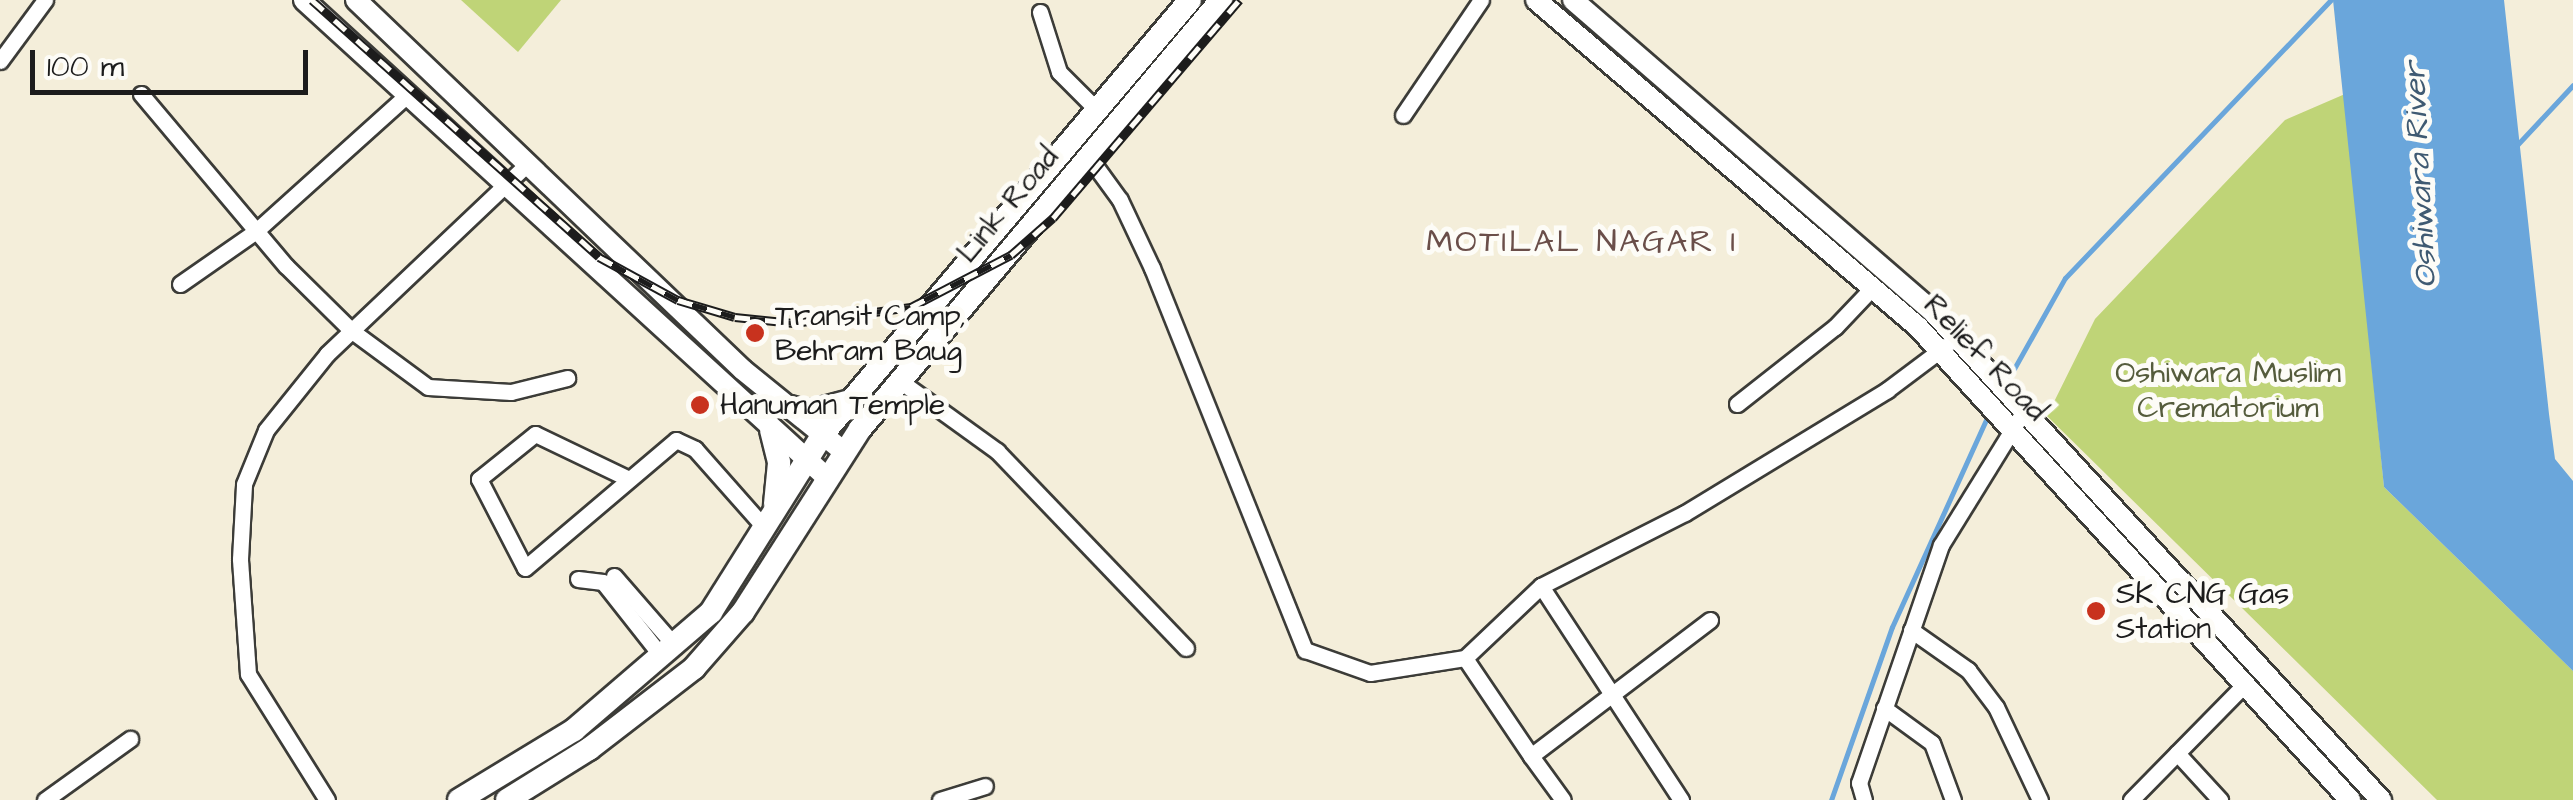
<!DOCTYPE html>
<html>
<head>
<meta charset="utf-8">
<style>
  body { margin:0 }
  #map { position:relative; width:2573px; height:800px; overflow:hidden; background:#f4eeda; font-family:"Architects Daughter",sans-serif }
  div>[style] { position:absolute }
  .green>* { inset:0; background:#bfd477 }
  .water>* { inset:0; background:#6aa6db }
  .stream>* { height:5px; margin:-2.5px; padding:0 2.5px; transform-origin:2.5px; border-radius:2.5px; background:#6aa6db }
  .roads { filter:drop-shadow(2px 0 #3c3c38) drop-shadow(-2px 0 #3c3c38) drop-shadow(0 2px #3c3c38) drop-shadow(0 -2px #3c3c38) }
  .street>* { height:15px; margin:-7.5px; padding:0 7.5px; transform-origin:7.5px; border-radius:7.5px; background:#fff }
  .secondary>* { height:20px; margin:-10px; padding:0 10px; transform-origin:10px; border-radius:10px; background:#fff }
  .primary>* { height:22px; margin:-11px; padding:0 11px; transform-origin:11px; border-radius:11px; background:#fff }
  .rail>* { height:9px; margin-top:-4.5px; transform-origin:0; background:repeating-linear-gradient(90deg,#fdfcf7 0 15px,#1c1c1c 0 30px); box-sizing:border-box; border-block:2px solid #1c1c1c }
  .dots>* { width:28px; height:28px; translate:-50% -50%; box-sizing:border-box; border:5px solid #fdfcf7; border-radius:50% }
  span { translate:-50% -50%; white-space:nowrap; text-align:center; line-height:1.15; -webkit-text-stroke:10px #fdfcf7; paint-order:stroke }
  .street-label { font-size:30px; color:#1c1c1c }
  .poi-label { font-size:30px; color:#1c1c1c }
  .left { translate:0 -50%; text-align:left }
  .park-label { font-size:30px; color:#555c3c }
  .water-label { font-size:32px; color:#3f5a72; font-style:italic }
  .neighbourhood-label { font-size:32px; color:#6a4e49; letter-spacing:2.5px }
  .scale { position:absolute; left:30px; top:50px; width:278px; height:45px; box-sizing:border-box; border:5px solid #1c1c1c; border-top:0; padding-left:12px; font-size:30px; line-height:35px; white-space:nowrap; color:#1c1c1c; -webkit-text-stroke:8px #fdfcf7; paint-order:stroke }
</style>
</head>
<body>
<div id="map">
  <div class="green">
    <i style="clip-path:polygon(461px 0,561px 0,518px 52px)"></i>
    <i style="clip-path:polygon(2345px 94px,2384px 487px,2573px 671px,2573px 800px,2437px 800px,2047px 416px,2095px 319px,2285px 120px)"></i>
  </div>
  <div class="water">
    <i style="clip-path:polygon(2333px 0,2504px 0,2549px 414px,2555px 459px,2573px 481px,2573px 671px,2384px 487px)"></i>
  </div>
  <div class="stream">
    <i style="left:2517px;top:145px;width:82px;rotate:-47deg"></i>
    <i style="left:2006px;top:383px;width:120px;rotate:-60.7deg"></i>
    <i style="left:2065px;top:278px;width:385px;rotate:-46.3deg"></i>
    <i style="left:1831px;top:800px;width:183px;rotate:-70.6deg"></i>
    <i style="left:1892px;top:627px;width:233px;rotate:-65.6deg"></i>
  </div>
  <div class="roads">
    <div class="street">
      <i style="left:1040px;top:12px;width:63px;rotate:72.4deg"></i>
      <i style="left:1059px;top:72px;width:55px;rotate:45deg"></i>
      <i style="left:0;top:61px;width:76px;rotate:-53.6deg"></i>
      <i style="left:141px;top:94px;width:225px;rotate:49.9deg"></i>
      <i style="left:286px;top:266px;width:93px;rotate:44.6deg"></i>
      <i style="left:352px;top:331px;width:94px;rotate:36.4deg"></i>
      <i style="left:428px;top:387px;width:83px;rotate:3.4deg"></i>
      <i style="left:511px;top:392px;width:58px;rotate:-14deg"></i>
      <i style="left:1403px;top:115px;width:139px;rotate:-55.9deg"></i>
      <i style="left:1088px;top:156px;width:54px;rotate:54deg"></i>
      <i style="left:1120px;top:200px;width:75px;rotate:64.8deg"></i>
      <i style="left:1152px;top:268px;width:412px;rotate:68.2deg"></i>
      <i style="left:1305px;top:650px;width:69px;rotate:19.5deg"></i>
      <i style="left:1370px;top:673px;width:96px;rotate:-9deg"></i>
      <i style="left:180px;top:284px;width:93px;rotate:-34.9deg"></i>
      <i style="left:256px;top:231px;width:202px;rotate:-42deg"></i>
      <i style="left:900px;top:381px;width:120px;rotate:35.8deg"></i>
      <i style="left:997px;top:451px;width:273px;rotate:46.2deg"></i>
      <i style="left:1737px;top:404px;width:125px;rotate:-38.2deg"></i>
      <i style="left:1835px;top:327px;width:54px;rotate:-46.5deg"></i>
      <i style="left:629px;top:479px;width:104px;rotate:-154.4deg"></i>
      <i style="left:535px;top:434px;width:72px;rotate:141.2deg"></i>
      <i style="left:479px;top:479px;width:100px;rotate:62.7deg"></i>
      <i style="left:525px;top:568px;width:198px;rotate:-40.3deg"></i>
      <i style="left:676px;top:440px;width:21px;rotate:25deg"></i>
      <i style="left:695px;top:449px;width:106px;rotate:48.5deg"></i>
      <i style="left:614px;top:576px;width:93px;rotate:48.9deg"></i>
      <i style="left:578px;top:579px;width:25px;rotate:7deg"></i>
      <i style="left:603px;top:582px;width:95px;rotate:51.8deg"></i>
      <i style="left:1541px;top:586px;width:256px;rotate:56.8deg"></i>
      <i style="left:1710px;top:620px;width:225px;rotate:142.8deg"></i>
      <i style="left:1531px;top:756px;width:118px;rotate:-124deg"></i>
      <i style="left:1465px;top:658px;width:105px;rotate:-43.5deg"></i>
      <i style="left:1541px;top:586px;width:161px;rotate:-26.9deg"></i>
      <i style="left:1685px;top:513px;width:237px;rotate:-31.3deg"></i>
      <i style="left:1887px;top:390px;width:75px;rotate:-36.9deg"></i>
      <i style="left:1911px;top:630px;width:70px;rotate:35.1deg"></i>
      <i style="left:1968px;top:670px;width:46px;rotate:52.9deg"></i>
      <i style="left:1996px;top:707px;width:103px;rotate:64.7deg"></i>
      <i style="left:1884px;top:708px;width:59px;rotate:36.1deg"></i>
      <i style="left:1932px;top:743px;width:61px;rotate:69.8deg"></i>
      <i style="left:2177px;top:753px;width:64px;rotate:47.5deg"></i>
      <i style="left:1531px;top:756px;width:54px;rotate:54deg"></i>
      <i style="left:45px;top:800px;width:105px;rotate:-35.7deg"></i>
      <i style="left:327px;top:800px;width:149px;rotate:-122.1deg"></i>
      <i style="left:248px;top:674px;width:115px;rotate:-94deg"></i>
      <i style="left:240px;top:559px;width:75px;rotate:-86.9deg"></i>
      <i style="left:244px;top:484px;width:58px;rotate:-67.8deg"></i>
      <i style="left:266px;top:430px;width:97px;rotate:-51.2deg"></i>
      <i style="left:327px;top:354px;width:277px;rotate:-43.5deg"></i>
      <i style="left:940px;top:800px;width:47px;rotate:-17.3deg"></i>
      <i style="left:1864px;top:800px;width:18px;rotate:-106deg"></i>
      <i style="left:1859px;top:783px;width:252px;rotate:-71deg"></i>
      <i style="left:1941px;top:545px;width:156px;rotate:-58.3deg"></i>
      <i style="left:2131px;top:800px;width:158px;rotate:-45.5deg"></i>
    </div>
    <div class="secondary">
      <i style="left:304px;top:0;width:706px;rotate:42.42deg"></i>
      <i style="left:356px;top:0;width:535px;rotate:43.71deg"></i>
      <i style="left:743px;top:370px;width:129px;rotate:39deg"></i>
      <i style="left:1536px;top:0;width:503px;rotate:40.56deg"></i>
      <i style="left:1918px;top:327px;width:641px;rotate:47.59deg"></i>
      <i style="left:1573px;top:0;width:479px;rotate:40.9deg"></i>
      <i style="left:1935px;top:314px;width:660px;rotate:47.46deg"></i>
    </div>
    <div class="primary">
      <i style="left:790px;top:407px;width:20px;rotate:15deg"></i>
      <i style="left:809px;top:412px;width:42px;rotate:-15deg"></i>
      <i style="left:771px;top:430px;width:34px;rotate:76deg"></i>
      <i style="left:779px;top:463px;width:41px;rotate:95.6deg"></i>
      <i style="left:459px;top:800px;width:135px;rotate:-31.3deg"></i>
      <i style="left:574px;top:730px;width:181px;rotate:-40.7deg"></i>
      <i style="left:711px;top:612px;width:210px;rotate:-57.8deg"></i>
      <i style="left:823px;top:434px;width:568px;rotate:-49.78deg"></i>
      <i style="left:507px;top:800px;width:97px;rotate:-31.9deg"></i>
      <i style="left:589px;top:749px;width:133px;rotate:-37.6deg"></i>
      <i style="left:694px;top:668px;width:74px;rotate:-48.8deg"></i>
      <i style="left:743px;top:612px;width:217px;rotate:-57.4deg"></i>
      <i style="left:860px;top:429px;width:561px;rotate:-49.92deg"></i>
    </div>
  </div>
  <div class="rail">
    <i style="left:312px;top:0;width:385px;rotate:41.8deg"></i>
    <i style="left:599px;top:257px;width:90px;rotate:28.6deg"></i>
    <i style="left:678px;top:300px;width:59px;rotate:16.6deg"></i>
    <i style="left:735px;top:317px;width:59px;rotate:5.8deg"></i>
    <i style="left:794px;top:323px;width:118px;rotate:-7.8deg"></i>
    <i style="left:911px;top:307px;width:113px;rotate:-27.5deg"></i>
    <i style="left:1011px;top:255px;width:56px;rotate:-41.4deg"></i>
    <i style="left:1053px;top:218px;width:287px;rotate:-49.5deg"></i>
  </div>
  <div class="dots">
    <i style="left:755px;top:333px;background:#c8321e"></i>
    <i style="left:700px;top:405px;background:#c8321e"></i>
    <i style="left:2096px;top:611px;background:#c8321e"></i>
  </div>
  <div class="street-label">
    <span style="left:1008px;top:205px;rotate:-50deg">Link Road</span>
    <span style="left:1985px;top:358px;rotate:46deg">Relief Road</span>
  </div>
  <div class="poi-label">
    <span class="left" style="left:775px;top:333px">Transit Camp,<br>Behram Baug</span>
    <span class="left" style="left:720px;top:405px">Hanuman Temple</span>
    <span class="left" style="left:2116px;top:611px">SK CNG Gas<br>Station</span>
  </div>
  <div class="park-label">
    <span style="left:2228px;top:390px">Oshiwara Muslim<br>Crematorium</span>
  </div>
  <div class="water-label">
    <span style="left:2421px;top:175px;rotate:-93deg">Oshiwara River</span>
  </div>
  <div class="neighbourhood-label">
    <span style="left:1582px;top:242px">MOTILAL NAGAR I</span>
  </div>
  <div class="scale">100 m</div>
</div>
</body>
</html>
